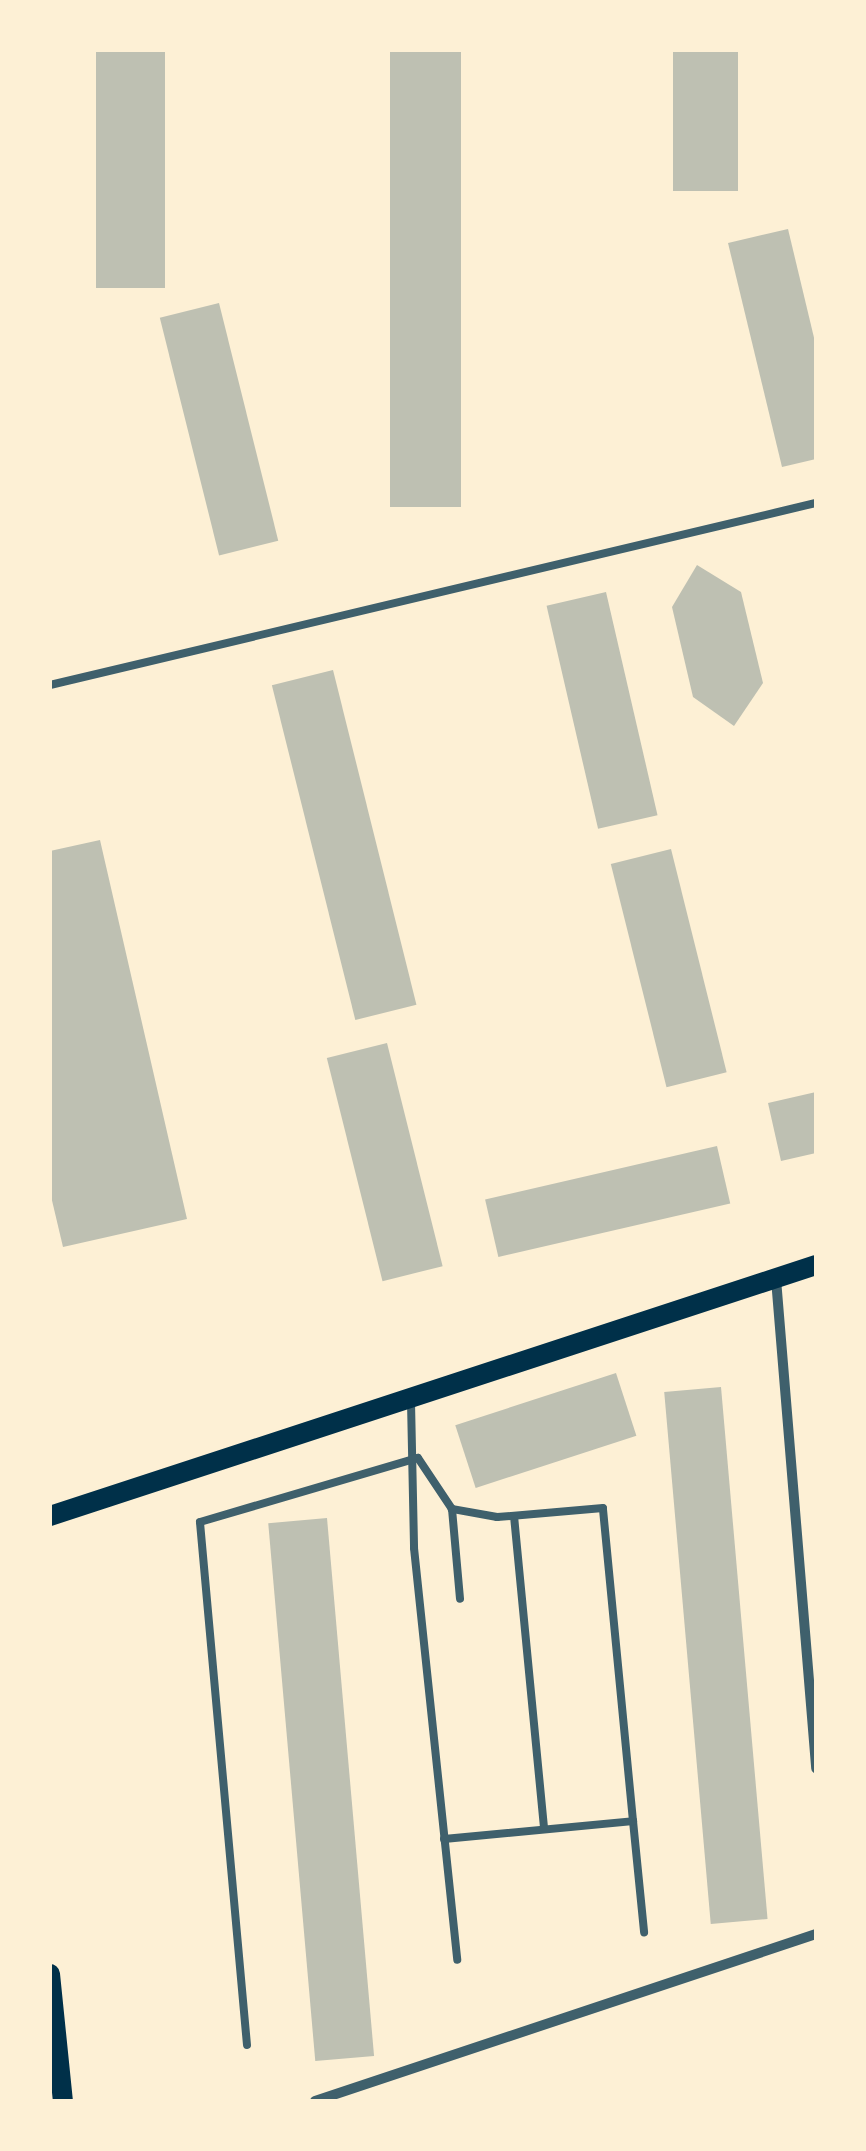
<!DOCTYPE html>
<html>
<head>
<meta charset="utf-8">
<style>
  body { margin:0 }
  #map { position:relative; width:866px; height:2151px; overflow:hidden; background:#fdf0d5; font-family:"IBM Plex Sans",sans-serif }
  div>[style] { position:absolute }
  .building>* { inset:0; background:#bec0b2; transform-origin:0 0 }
  .service>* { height:8px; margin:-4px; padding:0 4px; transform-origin:4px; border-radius:4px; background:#3f606c }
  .minor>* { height:10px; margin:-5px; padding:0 5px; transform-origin:5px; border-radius:5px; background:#3f606c }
  .secondary>* { height:20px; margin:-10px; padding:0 10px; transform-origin:10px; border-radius:10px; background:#003049 }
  span { translate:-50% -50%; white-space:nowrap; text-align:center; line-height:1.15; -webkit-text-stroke:9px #fdf0d5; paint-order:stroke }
  .frame { position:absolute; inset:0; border:52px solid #fdf0d5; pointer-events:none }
</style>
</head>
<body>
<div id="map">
  <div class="building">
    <i style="left:96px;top:50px;width:69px;height:238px"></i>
    <i style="left:390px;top:50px;width:71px;height:457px"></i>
    <i style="left:673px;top:50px;width:65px;height:141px"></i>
    <i style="clip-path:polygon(788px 229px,816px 346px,816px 459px,782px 467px,728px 243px)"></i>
    <i style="left:219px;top:303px;width:245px;height:61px;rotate:76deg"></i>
    <i style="clip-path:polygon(697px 565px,741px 592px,763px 683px,734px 726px,693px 697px,672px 607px)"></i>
    <i style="left:606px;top:592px;width:229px;height:61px;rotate:77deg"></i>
    <i style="left:333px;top:670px;width:345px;height:63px;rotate:76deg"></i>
    <i style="clip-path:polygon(100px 840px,187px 1219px,63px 1247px,50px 1192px,50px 851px)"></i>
    <i style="left:671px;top:849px;width:230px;height:62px;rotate:76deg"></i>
    <i style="left:387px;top:1043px;width:230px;height:62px;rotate:76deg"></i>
    <i style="clip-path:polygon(816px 1092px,816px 1153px,781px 1161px,768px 1103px)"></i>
    <i style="left:717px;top:1146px;width:59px;height:238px;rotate:77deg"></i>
    <i style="left:616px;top:1373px;width:66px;height:169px;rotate:72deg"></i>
    <i style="left:721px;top:1387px;width:534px;height:57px;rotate:85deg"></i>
    <i style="left:327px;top:1518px;width:540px;height:59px;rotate:85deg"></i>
  </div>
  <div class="service">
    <i style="left:50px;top:685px;width:787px;rotate:-13.37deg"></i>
    <i style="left:411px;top:1402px;width:146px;rotate:88.8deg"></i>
    <i style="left:414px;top:1548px;width:414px;rotate:84deg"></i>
    <i style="left:418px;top:1458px;width:61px;rotate:56.3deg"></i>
    <i style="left:452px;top:1509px;width:90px;rotate:84.9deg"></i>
    <i style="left:514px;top:1516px;width:314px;rotate:84.5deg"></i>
    <i style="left:633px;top:1821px;width:112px;rotate:84.3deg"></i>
    <i style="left:444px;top:1839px;width:190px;rotate:-5.4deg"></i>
    <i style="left:633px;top:1821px;width:314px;rotate:-95.5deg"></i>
    <i style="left:603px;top:1508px;width:106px;rotate:175.1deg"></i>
    <i style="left:497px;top:1517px;width:46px;rotate:-169.9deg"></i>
    <i style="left:247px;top:2045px;width:525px;rotate:-95.14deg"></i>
    <i style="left:200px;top:1522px;width:227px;rotate:-16.4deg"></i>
  </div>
  <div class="minor">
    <i style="left:776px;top:1279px;width:491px;rotate:85.3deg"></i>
    <i style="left:315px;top:2101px;width:528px;rotate:-18.43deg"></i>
  </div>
  <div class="secondary">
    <i style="left:50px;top:1516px;width:806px;rotate:-18.14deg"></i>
    <i style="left:50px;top:1974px;width:128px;rotate:84.2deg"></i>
  </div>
  <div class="frame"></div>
</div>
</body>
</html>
